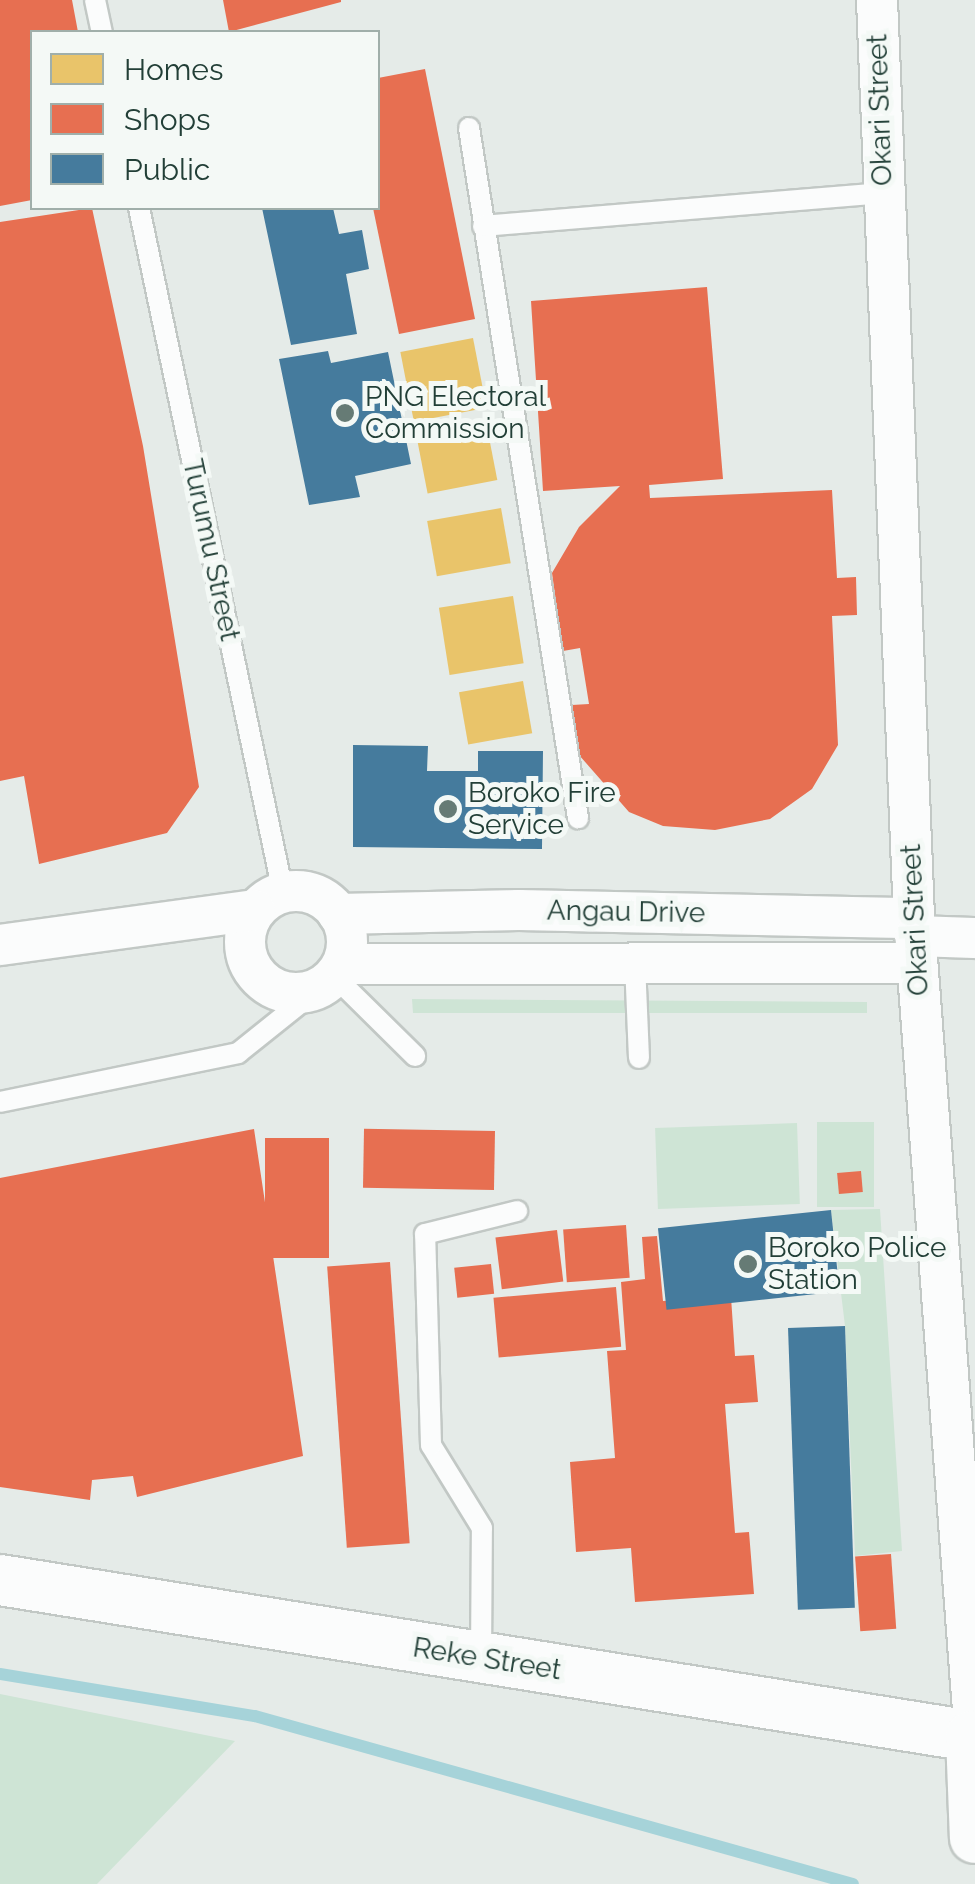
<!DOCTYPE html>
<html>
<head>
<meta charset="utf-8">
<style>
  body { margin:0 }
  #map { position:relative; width:975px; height:1884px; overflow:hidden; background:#e5ebe8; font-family:Raleway,sans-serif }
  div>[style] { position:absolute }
  .green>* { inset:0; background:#cee4d5; transform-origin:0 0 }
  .homes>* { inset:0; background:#e9c46a; transform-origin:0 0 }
  .shops>* { inset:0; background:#e76f51; transform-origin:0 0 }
  .public>* { inset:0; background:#457b9d; transform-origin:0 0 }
  .stream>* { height:12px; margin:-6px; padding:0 6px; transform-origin:6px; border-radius:6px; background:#a6d3d9 }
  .roads { filter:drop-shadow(2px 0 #c2c8c5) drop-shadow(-2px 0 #c2c8c5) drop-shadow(0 2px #c2c8c5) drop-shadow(0 -2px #c2c8c5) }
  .service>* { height:20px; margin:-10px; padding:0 10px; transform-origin:10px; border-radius:10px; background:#fbfcfc }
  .minor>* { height:40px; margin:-20px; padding:0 20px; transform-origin:20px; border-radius:20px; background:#fbfcfc }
  .minor>.ring { margin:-20px; padding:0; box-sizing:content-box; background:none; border:40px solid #fbfcfc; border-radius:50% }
  .tertiary>* { height:50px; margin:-25px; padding:0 25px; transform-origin:25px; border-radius:25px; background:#fbfcfc }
  .dots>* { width:28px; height:28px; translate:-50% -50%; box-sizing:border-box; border:5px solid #f4f9f6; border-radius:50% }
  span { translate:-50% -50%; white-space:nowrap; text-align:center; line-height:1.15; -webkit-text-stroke:10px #f4f9f6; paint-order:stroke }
  .street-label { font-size:28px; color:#223f37 }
  .poi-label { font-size:28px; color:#223f37 }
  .left { translate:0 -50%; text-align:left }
  .legend { position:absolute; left:30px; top:30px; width:350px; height:180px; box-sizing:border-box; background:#f4f9f6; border:2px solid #a0afaa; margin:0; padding:12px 18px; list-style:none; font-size:30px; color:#223f37 }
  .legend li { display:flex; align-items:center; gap:20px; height:50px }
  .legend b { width:50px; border:2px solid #a0afaa }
</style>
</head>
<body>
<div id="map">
  <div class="green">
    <i style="clip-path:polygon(412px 999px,867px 1002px,867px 1013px,413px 1013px)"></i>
    <i style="left:817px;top:1122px;width:57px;height:85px"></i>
    <i style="left:797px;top:1123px;width:81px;height:142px;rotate:88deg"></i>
    <i style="clip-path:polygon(880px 1209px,902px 1551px,855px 1556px,845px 1326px,831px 1210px)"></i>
    <i style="clip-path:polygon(0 1694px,235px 1741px,97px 1884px,0 1884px)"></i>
  </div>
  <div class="homes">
    <i style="left:473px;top:338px;width:71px;height:74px;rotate:79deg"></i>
    <i style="left:487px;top:427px;width:54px;height:71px;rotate:79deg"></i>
    <i style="left:501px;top:508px;width:56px;height:75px;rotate:80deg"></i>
    <i style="left:513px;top:596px;width:68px;height:75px;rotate:81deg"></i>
    <i style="left:523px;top:681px;width:53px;height:65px;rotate:80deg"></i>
  </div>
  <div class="shops">
    <i style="clip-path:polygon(0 0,72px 0,78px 32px,32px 32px,32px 200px,0 206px)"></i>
    <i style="clip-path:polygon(223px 0,341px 0,341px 2px,229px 32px)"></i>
    <i style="clip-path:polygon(425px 69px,475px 319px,399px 334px,373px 208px,378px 78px)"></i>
    <i style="clip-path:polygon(92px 208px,143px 446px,199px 787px,167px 833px,39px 864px,24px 776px,0 781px,0 222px)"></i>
    <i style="clip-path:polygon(707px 287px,723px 479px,649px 485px,650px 498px,832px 490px,837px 578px,856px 577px,857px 615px,832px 616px,838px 745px,812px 789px,770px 819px,715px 830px,663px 826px,629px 812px,579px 755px,572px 705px,589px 704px,580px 648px,563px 651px,552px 573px,579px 527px,620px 486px,543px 491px,531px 301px)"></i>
    <i style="clip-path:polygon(254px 1129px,303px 1456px,137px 1497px,133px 1476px,92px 1480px,90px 1500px,0 1487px,0 1178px)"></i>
    <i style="left:495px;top:1131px;width:59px;height:131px;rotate:91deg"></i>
    <i style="left:265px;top:1138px;width:64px;height:120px"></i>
    <i style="left:861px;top:1171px;width:21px;height:24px;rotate:85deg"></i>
    <i style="left:626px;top:1225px;width:53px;height:63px;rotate:86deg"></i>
    <i style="left:557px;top:1230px;width:52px;height:62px;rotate:83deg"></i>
    <i style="clip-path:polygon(657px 1236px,663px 1301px,731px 1297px,735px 1356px,754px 1355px,758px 1402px,725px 1404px,735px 1533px,749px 1532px,754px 1594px,635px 1602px,631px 1548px,576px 1552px,570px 1462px,615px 1458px,607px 1351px,626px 1350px,621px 1282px,645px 1279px,642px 1237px)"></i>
    <i style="left:390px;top:1262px;width:282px;height:63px;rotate:86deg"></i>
    <i style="left:491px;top:1264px;width:30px;height:37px;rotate:84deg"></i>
    <i style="left:616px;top:1287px;width:60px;height:123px;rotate:85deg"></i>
    <i style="left:891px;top:1554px;width:75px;height:36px;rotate:86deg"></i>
  </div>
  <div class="public">
    <i style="clip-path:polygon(262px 208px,333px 208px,339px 234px,362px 230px,369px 269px,346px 274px,357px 334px,291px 345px)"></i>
    <i style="clip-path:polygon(328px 351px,331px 363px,388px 352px,411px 464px,355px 476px,360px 497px,309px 505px,279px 359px)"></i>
    <i style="clip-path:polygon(353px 745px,428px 746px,427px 771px,478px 771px,478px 751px,543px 751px,542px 849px,353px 847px)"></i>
    <i style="left:831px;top:1210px;width:82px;height:174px;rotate:84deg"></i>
    <i style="left:845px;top:1326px;width:282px;height:57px;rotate:88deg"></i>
  </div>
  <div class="stream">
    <i style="left:0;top:1674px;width:258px;rotate:9.4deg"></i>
    <i style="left:255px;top:1716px;width:621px;rotate:15.69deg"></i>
  </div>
  <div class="roads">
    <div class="service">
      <i style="left:95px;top:0;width:33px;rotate:78deg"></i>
      <i style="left:469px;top:128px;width:699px;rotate:81.02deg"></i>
      <i style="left:139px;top:208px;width:699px;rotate:78.11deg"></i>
      <i style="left:483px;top:226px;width:401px;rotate:-4.7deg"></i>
      <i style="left:635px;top:963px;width:95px;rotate:87.6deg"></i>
      <i style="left:0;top:1102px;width:243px;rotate:-11.6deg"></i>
      <i style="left:238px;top:1053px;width:123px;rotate:-38.7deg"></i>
      <i style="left:334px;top:976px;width:114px;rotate:44.6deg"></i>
      <i style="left:481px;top:1658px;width:130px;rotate:-89.6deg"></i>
      <i style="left:482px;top:1528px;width:97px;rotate:-121.6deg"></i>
      <i style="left:431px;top:1445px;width:211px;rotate:-91.6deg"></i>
      <i style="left:425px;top:1234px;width:95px;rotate:-14deg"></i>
    </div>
    <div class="minor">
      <i style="left:877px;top:0;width:919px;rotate:87.69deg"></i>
      <i style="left:914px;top:918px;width:820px;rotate:85.74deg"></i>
      <i class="ring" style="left:245px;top:891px;width:62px;height:62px"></i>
      <i style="left:338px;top:914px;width:181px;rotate:-1.3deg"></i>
      <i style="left:519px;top:910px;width:395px;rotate:1.2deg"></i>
      <i style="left:915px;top:936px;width:60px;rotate:1.9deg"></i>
      <i style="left:0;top:945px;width:257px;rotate:-7.8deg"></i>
      <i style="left:344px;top:964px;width:573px;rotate:-0.1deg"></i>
    </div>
    <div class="tertiary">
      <i style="left:0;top:1580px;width:983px;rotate:9.13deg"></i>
      <i style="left:971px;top:1736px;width:102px;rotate:87.8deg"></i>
    </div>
  </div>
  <div class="dots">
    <i style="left:345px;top:413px;background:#667b75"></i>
    <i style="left:448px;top:809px;background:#667b75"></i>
    <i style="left:748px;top:1264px;background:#667b75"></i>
  </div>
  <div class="street-label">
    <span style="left:880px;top:110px;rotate:-92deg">Okari Street</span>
    <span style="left:211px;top:550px;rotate:78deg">Turumu Street</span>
    <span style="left:626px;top:912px;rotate:1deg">Angau Drive</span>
    <span style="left:915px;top:920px;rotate:-93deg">Okari Street</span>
    <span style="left:487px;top:1659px;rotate:9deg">Reke Street</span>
  </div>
  <div class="poi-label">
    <span class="left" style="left:365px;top:413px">PNG Electoral<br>Commission</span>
    <span class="left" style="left:468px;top:809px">Boroko Fire<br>Service</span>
    <span class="left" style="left:768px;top:1264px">Boroko Police<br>Station</span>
  </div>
  <ul class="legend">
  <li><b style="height:28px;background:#e9c46a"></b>Homes</li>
  <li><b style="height:28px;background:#e76f51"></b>Shops</li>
  <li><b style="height:28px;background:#457b9d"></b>Public</li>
  </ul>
</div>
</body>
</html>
